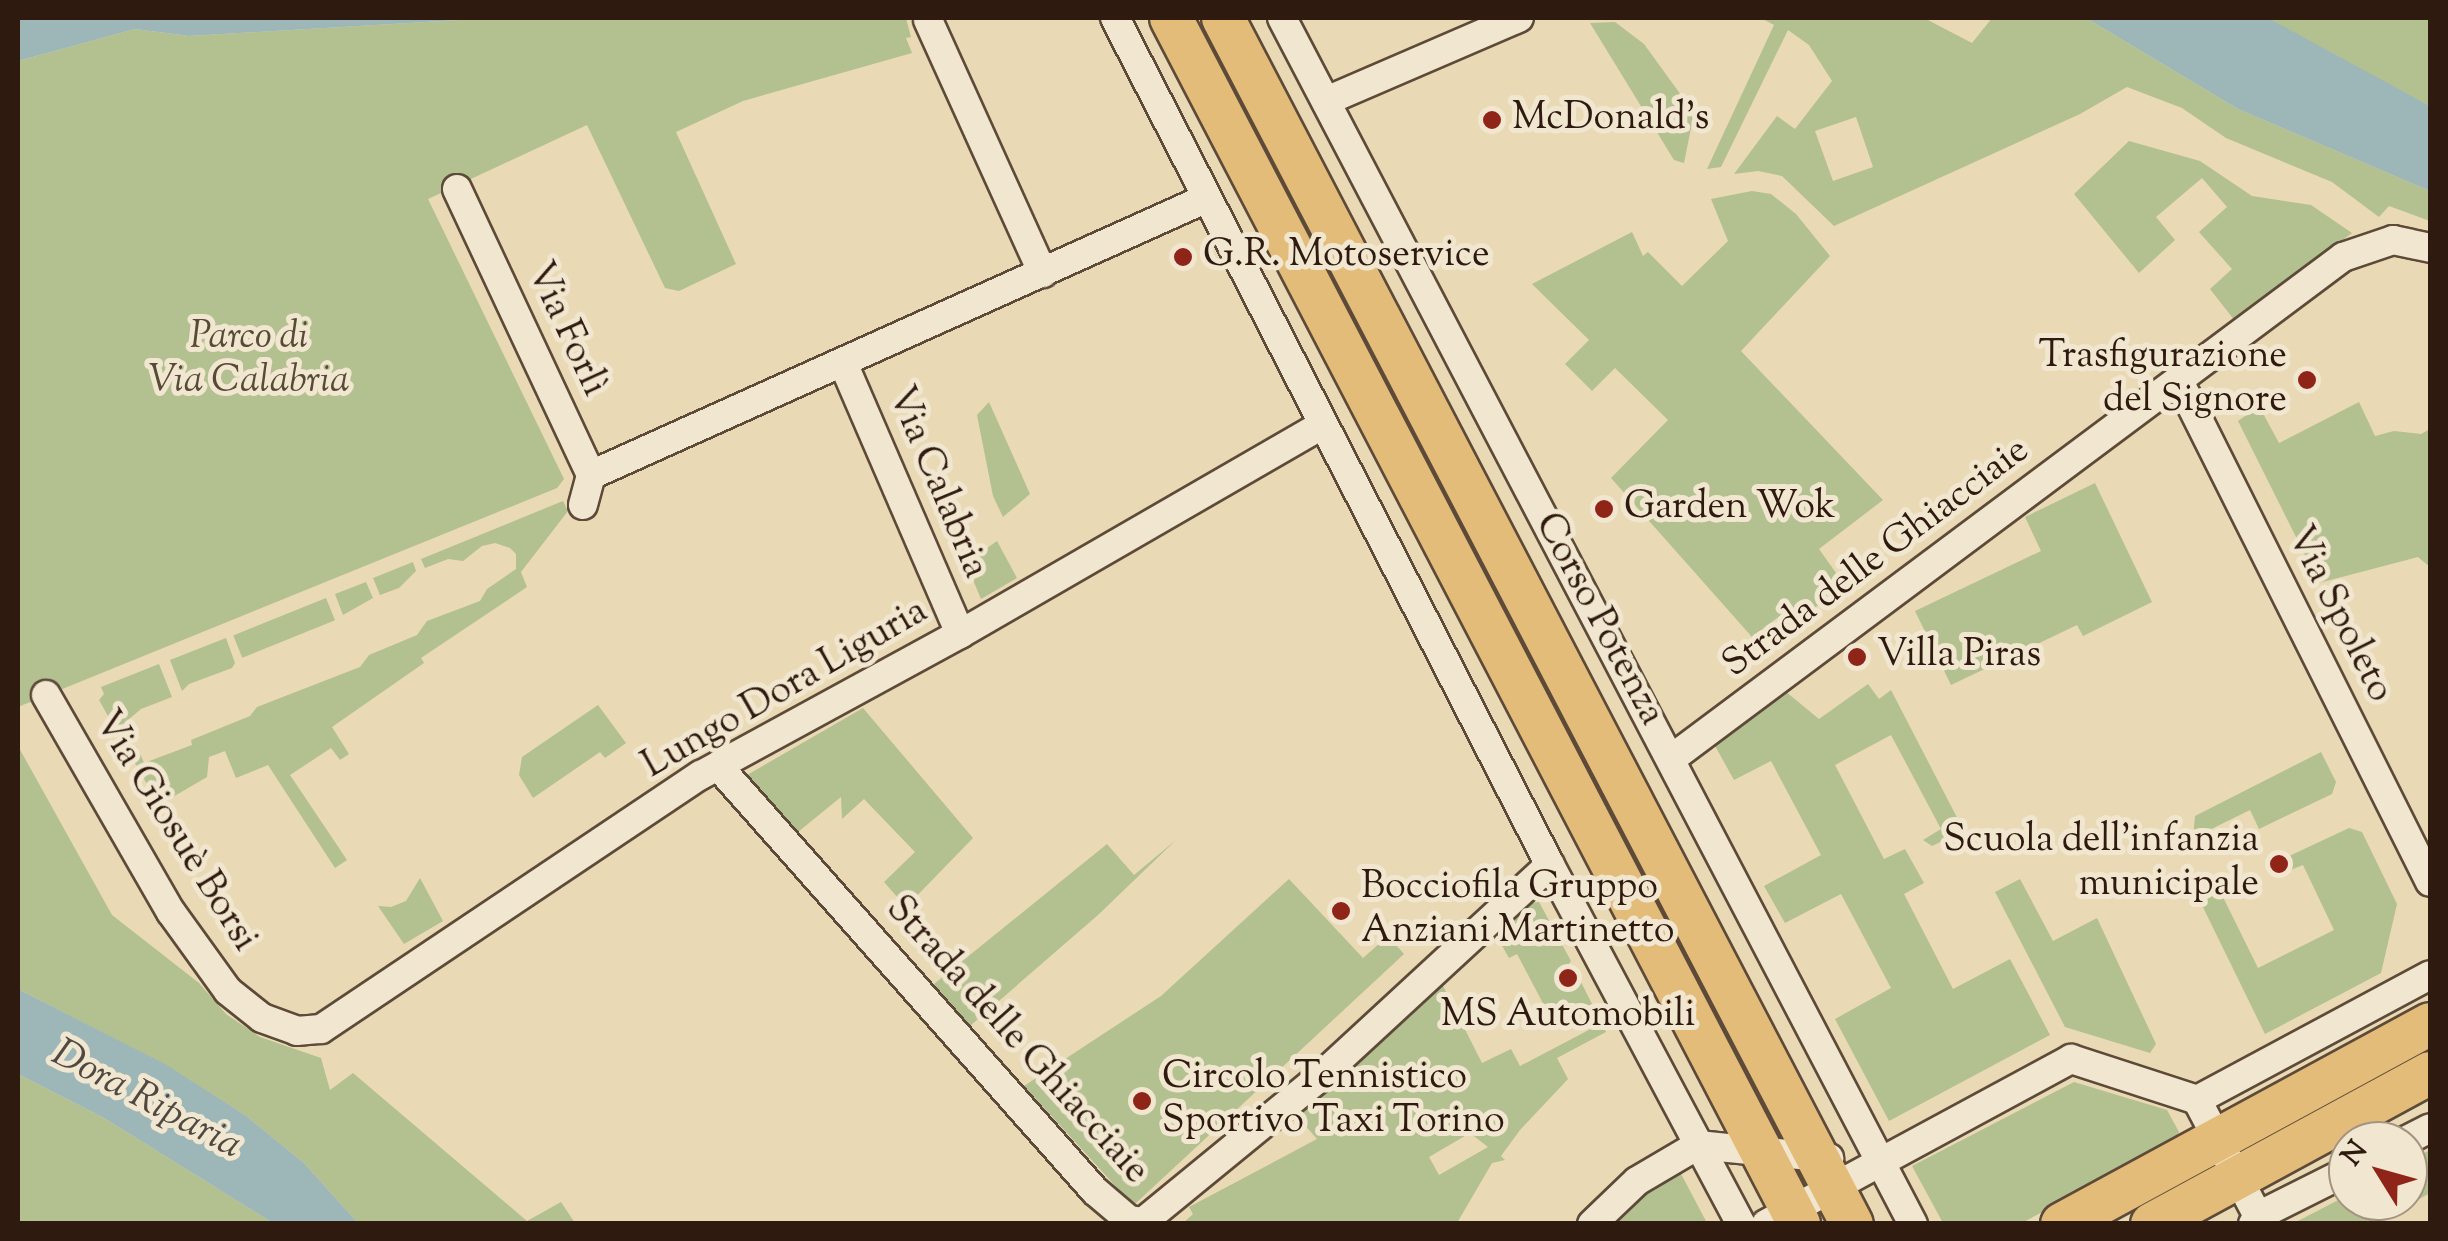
<!DOCTYPE html>
<html>
<head>
<meta charset="utf-8">
<style>
  body { margin:0 }
  #map { position:relative; width:2448px; height:1241px; overflow:hidden; background:#e9d9b5; font-family:"Sorts Mill Goudy",serif }
  div>[style] { position:absolute }
  .green>* { inset:0; background:#b3c090; transform-origin:0 0 }
  .water>* { inset:0; background:#9db7b9 }
  .roads { filter:drop-shadow(2px 0 #5d4a38) drop-shadow(-2px 0 #5d4a38) drop-shadow(0 2px #5d4a38) drop-shadow(0 -2px #5d4a38) }
  .minor>* { height:28px; margin:-14px; padding:0 14px; transform-origin:14px; border-radius:14px; background:#f1e6cf }
  .primary>* { height:42px; margin:-21px; padding:0 21px; transform-origin:21px; border-radius:21px; background:#e4bc7a }
  .dots>* { width:28px; height:28px; translate:-50% -50%; box-sizing:border-box; border:5px solid #f1e6cf; border-radius:50% }
  span { translate:-50% -50%; white-space:nowrap; text-align:center; line-height:1.15; -webkit-text-stroke:10px #f1e6cf; paint-order:stroke }
  .poi-label { font-size:38px; color:#2e1a0e }
  .left { translate:0 -50%; text-align:left }
  .right { translate:-100% -50%; text-align:right }
  .street-label { font-size:38px; color:#2e1a0e }
  .park-label { font-size:38px; color:#564c35; font-style:italic }
  .water-label { font-size:40px; color:#4f4941; font-style:italic }
  .frame { position:absolute; inset:0; border:20px solid #2e1a0e; pointer-events:none }
  .north { position:absolute; left:2328px; top:1121px; width:100px; height:100px; box-sizing:border-box; background:#f1e6cf; border:2px solid #a39482; border-radius:50%; rotate:307deg; font-size:28px; font-weight:700; line-height:40px; text-align:center; color:#2e1a0e }
  .north::after { content:''; display:block; margin:auto; width:35px; height:45px; background:#8f2418; clip-path:polygon(50% 0,100% 100%,50% 72%,0 100%) }
</style>
</head>
<body>
<div id="map">
  <div class="green">
    <i style="clip-path:polygon(493px 18px,906px 18px,911px 37px,906px 38px,912px 53px,743px 101px,676px 132px,736px 264px,679px 291px,665px 288px,587px 125px,428px 199px,564px 479px,557px 488px,18px 707px,18px 61px,135px 29px,189px 36px)"></i>
    <i style="clip-path:polygon(evenodd,1761px 18px,1924px 18px,1972px 43px,1992px 18px,2086px 18px,2238px 109px,2430px 191px,2430px 221px,2389px 206px,2379px 217px,2332px 182px,2226px 138px,2182px 108px,2127px 87px,2080px 114px,1834px 226px,1782px 176px,1758px 171px,1734px 174px,1777px 116px,1795px 129px,1832px 81px,1809px 45px,1788px 30px,1721px 167px,1707px 169px,1774px 25px,1761px 18px,1856px 117px,1873px 167px,1833px 181px,1815px 131px,1856px 117px)"></i>
    <i style="clip-path:polygon(2268px 18px,2430px 18px,2430px 106px,2348px 65px)"></i>
    <i style="clip-path:polygon(1615px 22px,1644px 44px,1694px 113px,1684px 163px,1674px 160px,1590px 23px)"></i>
    <i style="clip-path:polygon(2129px 141px,2200px 161px,2252px 196px,2311px 205px,2352px 233px,2235px 321px,2210px 289px,2232px 269px,2199px 232px,2227px 207px,2202px 178px,2156px 217px,2175px 240px,2139px 273px,2074px 194px)"></i>
    <i style="clip-path:polygon(1752px 191px,1771px 194px,1796px 214px,1830px 256px,1741px 351px,1883px 500px,1819px 549px,1846px 587px,1793px 622px,1785px 612px,1752px 637px,1611px 478px,1668px 420px,1615px 368px,1592px 391px,1565px 364px,1589px 340px,1532px 284px,1632px 232px,1643px 256px,1648px 252px,1682px 286px,1728px 241px,1711px 199px)"></i>
    <i style="clip-path:polygon(989px 402px,1030px 494px,1003px 517px,993px 496px,977px 415px)"></i>
    <i style="clip-path:polygon(2359px 402px,2375px 436px,2394px 431px,2421px 434px,2430px 429px,2430px 567px,2418px 557px,2319px 583px,2238px 421px,2259px 406px,2279px 443px)"></i>
    <i style="clip-path:polygon(2095px 483px,2152px 602px,2083px 636px,2077px 625px,1951px 685px,1915px 611px,2041px 551px,2025px 517px)"></i>
    <i style="clip-path:polygon(563px 501px,568px 511px,521px 572px,527px 587px,421px 658px,424px 663px,332px 727px,349px 754px,340px 760px,331px 748px,290px 775px,347px 860px,335px 868px,268px 765px,236px 778px,225px 751px,209px 757px,207px 777px,159px 805px,121px 739px,99px 700px,104px 694px,101px 687px,159px 664px,172px 697px,141px 709px,122px 725px,121px 739px,137px 746px,144px 763px,192px 745px,191px 740px,250px 716px,257px 707px,360px 667px,369px 655px,417px 635px,427px 621px,480px 601px,487px 589px,516px 569px,516px 554px,510px 548px,495px 543px,482px 546px,463px 561px,448px 559px,425px 568px,421px 559px)"></i>
    <i style="clip-path:polygon(997px 541px,1017px 578px,981px 599px,966px 563px)"></i>
    <i style="clip-path:polygon(413px 562px,416px 571px,399px 588px,380px 595px,373px 578px)"></i>
    <i style="clip-path:polygon(366px 582px,373px 598px,343px 615px,335px 594px)"></i>
    <i style="left:326px;top:598px;width:24px;height:100px;rotate:68deg"></i>
    <i style="clip-path:polygon(226px 638px,235px 663px,232px 668px,189px 684px,182px 691px,170px 660px)"></i>
    <i style="clip-path:polygon(1868px 684px,1879px 699px,1891px 690px,1964px 831px,1932px 846px,1923px 840px,1941px 829px,1891px 735px,1835px 765px,1884px 859px,1905px 849px,1924px 883px,1904px 894px,1953px 989px,2010px 959px,2050px 1035px,1889px 1121px,1835px 1019px,1891px 988px,1841px 894px,1785px 923px,1764px 886px,1821px 855px,1771px 761px,1734px 780px,1714px 744px,1785px 691px,1819px 719px)"></i>
    <i style="clip-path:polygon(598px 705px,626px 743px,605px 758px,600px 752px,533px 798px,519px 775px,522px 757px)"></i>
    <i style="clip-path:polygon(863px 708px,973px 838px,906px 907px,884px 882px,915px 852px,864px 799px,842px 819px,841px 797px,798px 832px,747px 775px)"></i>
    <i style="clip-path:polygon(18px 746px,112px 915px,199px 983px,226px 1014px,260px 1037px,321px 1058px,330px 1090px,353px 1073px,527px 1221px,561px 1202px,575px 1223px,358px 1223px,304px 1163px,245px 1115px,162px 1063px,18px 989px)"></i>
    <i style="clip-path:polygon(2321px 752px,2336px 782px,2332px 794px,2259px 829px,2250px 810px,2193px 838px,2195px 816px)"></i>
    <i style="clip-path:polygon(2349px 828px,2362px 832px,2397px 904px,2381px 973px,2265px 1034px,2197px 895px,2217px 885px,2258px 968px,2334px 930px,2303px 865px,2288px 871px,2283px 859px)"></i>
    <i style="clip-path:polygon(1176px 840px,1098px 915px,970px 1026px,934px 984px,1107px 844px,1134px 875px)"></i>
    <i style="clip-path:polygon(420px 878px,443px 921px,404px 944px,378px 906px,391px 907px,406px 901px)"></i>
    <i style="clip-path:polygon(1289px 879px,1363px 958px,1388px 936px,1404px 954px,1136px 1203px,1130px 1202px,1024px 1086px,1161px 996px)"></i>
    <i style="clip-path:polygon(2020px 879px,2053px 941px,2097px 918px,2156px 1044px,2150px 1053px,2065px 1027px,1995px 892px)"></i>
    <i style="clip-path:polygon(1539px 902px,1571px 961px,1567px 966px,1574px 979px,1580px 980px,1593px 1006px,1555px 1026px,1517px 954px,1509px 958px,1500px 942px,1514px 929px,1515px 914px,1526px 904px)"></i>
    <i style="clip-path:polygon(evenodd,1441px 982px,1482px 1063px,1511px 1049px,1520px 1066px,1602px 1023px,1606px 1032px,1557px 1058px,1568px 1079px,1520px 1130px,1501px 1156px,1505px 1160px,1492px 1163px,1457px 1223px,1182px 1224px,1193px 1214px,1189px 1207px,1317px 1139px,1297px 1116px,1441px 982px,1470px 1133px,1488px 1147px,1439px 1175px,1429px 1157px,1470px 1133px)"></i>
    <i style="clip-path:polygon(18px 1074px,104px 1118px,273px 1223px,18px 1223px)"></i>
    <i style="clip-path:polygon(2074px 1082px,2167px 1110px,2179px 1132px,2176px 1140px,2022px 1223px,1943px 1223px,1912px 1166px)"></i>
    <i style="clip-path:polygon(2430px 1150px,2430px 1193px,2377px 1223px,2294px 1223px,2348px 1195px,2348px 1201px,2408px 1201px,2408px 1162px)"></i>
    <i style="clip-path:polygon(1680px 1172px,1707px 1223px,1611px 1224px,1635px 1202px)"></i>
  </div>
  <div class="water">
    <i style="clip-path:polygon(18px 18px,493px 18px,189px 36px,135px 29px,18px 61px)"></i>
    <i style="clip-path:polygon(2086px 18px,2268px 18px,2430px 106px,2430px 191px,2238px 109px)"></i>
    <i style="clip-path:polygon(18px 989px,165px 1064px,245px 1115px,304px 1163px,358px 1223px,273px 1223px,104px 1118px,18px 1074px)"></i>
  </div>
  <div class="roads">
    <div class="minor">
      <i style="left:1115px;top:18px;width:952px;rotate:62.82deg"></i>
      <i style="left:1550px;top:865px;width:407px;rotate:62deg"></i>
      <i style="left:1282px;top:18px;width:1361px;rotate:62.38deg"></i>
      <i style="left:928px;top:20px;width:278px;rotate:65.6deg"></i>
      <i style="left:1326px;top:101px;width:210px;rotate:-23.3deg"></i>
      <i style="left:457px;top:189px;width:316px;rotate:64.9deg"></i>
      <i style="left:591px;top:475px;width:31px;rotate:105deg"></i>
      <i style="left:843px;top:363px;width:295px;rotate:66.6deg"></i>
      <i style="left:2179px;top:381px;width:560px;rotate:63.39deg"></i>
      <i style="left:591px;top:475px;width:675px;rotate:-24.21deg"></i>
      <i style="left:46px;top:695px;width:250px;rotate:60.1deg"></i>
      <i style="left:171px;top:912px;width:97px;rotate:54.2deg"></i>
      <i style="left:228px;top:991px;width:43px;rotate:38.5deg"></i>
      <i style="left:262px;top:1018px;width:37px;rotate:20deg"></i>
      <i style="left:297px;top:1031px;width:24px;rotate:-5deg"></i>
      <i style="left:321px;top:1029px;width:457px;rotate:-33.8deg"></i>
      <i style="left:701px;top:775px;width:295px;rotate:-28.6deg"></i>
      <i style="left:960px;top:634px;width:418px;rotate:-30deg"></i>
      <i style="left:1671px;top:759px;width:839px;rotate:-36.76deg"></i>
      <i style="left:2343px;top:257px;width:53px;rotate:-18.8deg"></i>
      <i style="left:2393px;top:240px;width:38px;rotate:12deg"></i>
      <i style="left:718px;top:766px;width:568px;rotate:48.43deg"></i>
      <i style="left:1095px;top:1191px;width:45px;rotate:40.5deg"></i>
      <i style="left:1129px;top:1220px;width:14px;rotate:8deg"></i>
      <i style="left:1143px;top:1222px;width:229px;rotate:-39.3deg"></i>
      <i style="left:1320px;top:1077px;width:313px;rotate:-42.7deg"></i>
      <i style="left:2197px;top:1100px;width:264px;rotate:-28.2deg"></i>
      <i style="left:2405px;top:1141px;width:28px;rotate:-27deg"></i>
      <i style="left:1592px;top:1224px;width:62px;rotate:-43.7deg"></i>
      <i style="left:1637px;top:1181px;width:71px;rotate:-30.5deg"></i>
      <i style="left:1698px;top:1145px;width:132px;rotate:5.7deg"></i>
      <i style="left:1766px;top:1224px;width:347px;rotate:-28.4deg"></i>
      <i style="left:2071px;top:1059px;width:133px;rotate:18deg"></i>
      <i style="left:2197px;top:1100px;width:131px;rotate:62.3deg"></i>
      <i style="left:2253px;top:1224px;width:9px;rotate:-58deg"></i>
      <i style="left:2258px;top:1216px;width:101px;rotate:-26.6deg"></i>
    </div>
    <div class="primary">
      <i style="left:1171px;top:18px;width:1360px;rotate:62.49deg"></i>
      <i style="left:1223px;top:18px;width:1360px;rotate:62.46deg"></i>
      <i style="left:2062px;top:1224px;width:419px;rotate:-28.5deg"></i>
      <i style="left:2152px;top:1224px;width:316px;rotate:-28.5deg"></i>
    </div>
  </div>
  <div class="dots">
    <i style="left:1492px;top:120px;background:#8f2418"></i>
    <i style="left:1183px;top:257px;background:#8f2418"></i>
    <i style="left:2307px;top:380px;background:#8f2418"></i>
    <i style="left:1604px;top:509px;background:#8f2418"></i>
    <i style="left:1857px;top:657px;background:#8f2418"></i>
    <i style="left:2279px;top:864px;background:#8f2418"></i>
    <i style="left:1341px;top:911px;background:#8f2418"></i>
    <i style="left:1568px;top:978px;background:#8f2418"></i>
    <i style="left:1142px;top:1101px;background:#8f2418"></i>
  </div>
  <div class="poi-label">
    <span class="left" style="left:1512px;top:120px">McDonald's</span>
    <span class="left" style="left:1203px;top:257px">G.R. Motoservice</span>
    <span class="right" style="left:2287px;top:380px">Trasfigurazione<br>del Signore</span>
    <span class="left" style="left:1624px;top:509px">Garden Wok</span>
    <span class="left" style="left:1877px;top:657px">Villa Piras</span>
    <span class="right" style="left:2259px;top:864px">Scuola dell'infanzia<br>municipale</span>
    <span class="left" style="left:1361px;top:911px">Bocciofila Gruppo<br>Anziani Martinetto</span>
    <span style="left:1568px;top:1017px">MS Automobili</span>
    <span class="left" style="left:1162px;top:1101px">Circolo Tennistico<br>Sportivo Taxi Torino</span>
  </div>
  <div class="street-label">
    <span style="left:565px;top:330px;rotate:65deg">Via Forlì</span>
    <span style="left:936px;top:483px;rotate:67deg">Via Calabria</span>
    <span style="left:1877px;top:559px;rotate:-37deg">Strada delle Ghiacciaie</span>
    <span style="left:2338px;top:615px;rotate:63deg">Via Spoleto</span>
    <span style="left:1598px;top:620px;rotate:62deg">Corso Potenza</span>
    <span style="left:786px;top:690px;rotate:-30deg">Lungo Dora Liguria</span>
    <span style="left:174px;top:832px;rotate:58deg">Via Giosuè Borsi</span>
    <span style="left:1016px;top:1041px;rotate:48deg">Strada delle Ghiacciaie</span>
  </div>
  <div class="park-label">
    <span style="left:249px;top:361px">Parco di<br>Via Calabria</span>
  </div>
  <div class="water-label">
    <span style="left:146px;top:1101px;rotate:28deg">Dora Riparia</span>
  </div>
  <div class="frame"></div>
  <div class="north">N</div>
</div>
</body>
</html>
